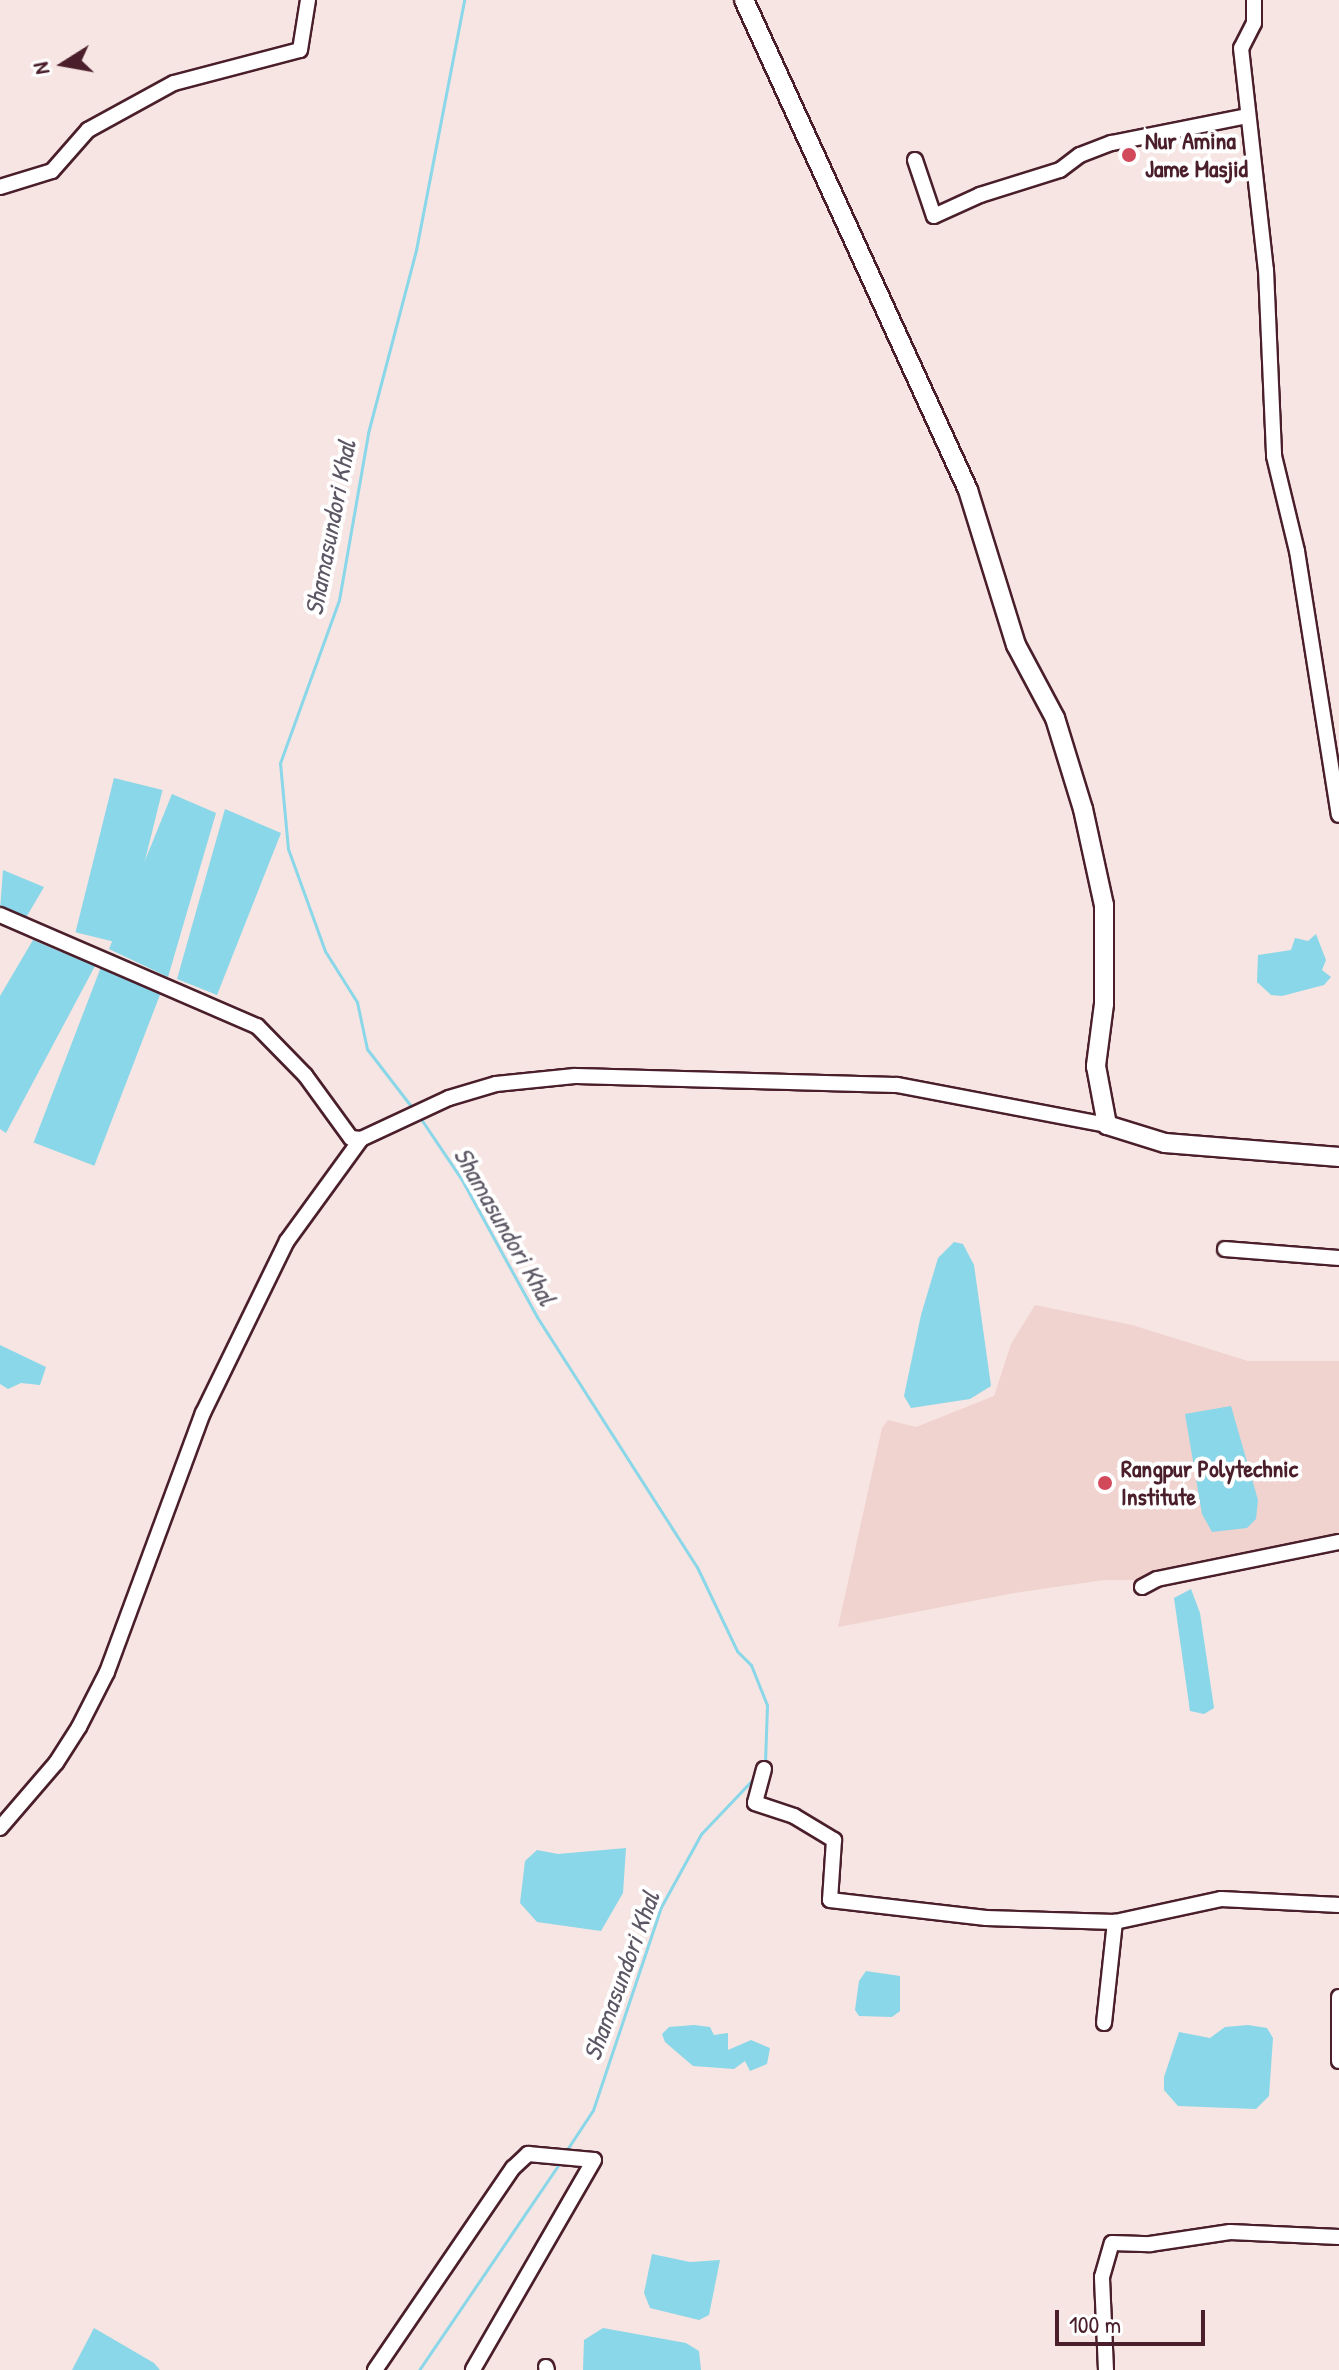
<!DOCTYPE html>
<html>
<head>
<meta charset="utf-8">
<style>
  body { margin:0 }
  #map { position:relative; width:1339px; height:2370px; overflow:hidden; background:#f6e5e2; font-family:"Patrick Hand",sans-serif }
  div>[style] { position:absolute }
  .built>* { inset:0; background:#f0d3ce }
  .water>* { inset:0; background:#89d7e8; transform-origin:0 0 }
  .stream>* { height:3px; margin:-1.5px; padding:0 1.5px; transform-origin:1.5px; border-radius:1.5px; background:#89d7e8 }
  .roads { filter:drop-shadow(2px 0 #4a1f2b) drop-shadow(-2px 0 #4a1f2b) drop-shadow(0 2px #4a1f2b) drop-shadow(0 -2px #4a1f2b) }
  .minor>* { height:14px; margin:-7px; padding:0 7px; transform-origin:7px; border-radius:7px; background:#fff }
  .major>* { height:18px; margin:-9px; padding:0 9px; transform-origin:9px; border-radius:9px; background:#fff }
  .dots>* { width:22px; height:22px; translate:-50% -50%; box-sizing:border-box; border:4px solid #fff; border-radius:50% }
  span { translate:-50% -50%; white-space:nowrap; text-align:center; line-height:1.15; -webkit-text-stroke:8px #fff; paint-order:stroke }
  .poi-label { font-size:24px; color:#4a1f2b; font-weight:700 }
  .left { translate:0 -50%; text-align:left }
  .water-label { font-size:26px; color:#5d5664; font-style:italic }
  .north { position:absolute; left:24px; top:24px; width:80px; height:80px; -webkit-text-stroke:6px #fff; paint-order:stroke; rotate:259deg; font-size:22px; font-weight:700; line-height:32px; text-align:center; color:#4a1f2b }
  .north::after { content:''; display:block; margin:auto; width:28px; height:36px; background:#4a1f2b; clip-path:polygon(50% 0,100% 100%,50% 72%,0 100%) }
  .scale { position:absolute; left:1055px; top:2310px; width:150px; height:36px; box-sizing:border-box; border:4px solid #4a1f2b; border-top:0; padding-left:10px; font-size:24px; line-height:28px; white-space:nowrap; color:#4a1f2b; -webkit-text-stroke:6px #fff; paint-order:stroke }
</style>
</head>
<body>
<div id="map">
  <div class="built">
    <i style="clip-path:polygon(1035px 1305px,1132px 1325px,1248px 1361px,1339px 1361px,1339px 1539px,1143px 1580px,1104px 1580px,1014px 1593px,838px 1627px,882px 1428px,888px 1420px,916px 1427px,994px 1396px,1011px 1344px)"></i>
  </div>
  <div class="water">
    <i style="left:114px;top:778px;width:50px;height:159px;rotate:14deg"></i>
    <i style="clip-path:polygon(172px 794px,216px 813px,168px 977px,109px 949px)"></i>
    <i style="clip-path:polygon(225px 809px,281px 833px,217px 995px,177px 979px)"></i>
    <i style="clip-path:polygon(3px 870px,44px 887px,24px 921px,0 910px)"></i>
    <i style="clip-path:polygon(1316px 934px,1326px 960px,1322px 970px,1331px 977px,1324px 985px,1282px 996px,1271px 995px,1257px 982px,1258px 955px,1291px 950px,1295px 938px,1308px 941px)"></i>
    <i style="clip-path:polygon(33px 940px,95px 966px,6px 1133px,0 1129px,0 996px)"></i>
    <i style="left:101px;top:967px;width:65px;height:188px;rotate:21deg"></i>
    <i style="clip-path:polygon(954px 1242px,963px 1244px,974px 1265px,991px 1386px,970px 1399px,911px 1408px,904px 1396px,921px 1315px,938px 1258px)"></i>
    <i style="clip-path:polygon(0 1345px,46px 1367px,40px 1385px,21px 1383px,8px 1389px,0 1384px)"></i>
    <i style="clip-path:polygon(1231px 1406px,1258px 1500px,1256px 1519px,1247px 1528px,1212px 1532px,1202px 1514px,1185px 1414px)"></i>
    <i style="clip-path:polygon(1191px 1589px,1200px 1613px,1214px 1708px,1204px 1714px,1190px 1711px,1174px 1598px)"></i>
    <i style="clip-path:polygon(626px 1848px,623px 1893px,601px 1931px,537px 1922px,520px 1903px,525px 1861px,537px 1850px,558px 1854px)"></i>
    <i style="clip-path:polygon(866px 1971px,900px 1976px,900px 2011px,892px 2017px,859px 2016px,855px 2010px,859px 1981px)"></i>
    <i style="clip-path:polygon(1248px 2025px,1267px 2028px,1273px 2038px,1269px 2096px,1256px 2109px,1178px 2106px,1164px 2090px,1164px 2077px,1179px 2032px,1210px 2038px,1225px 2027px)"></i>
    <i style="clip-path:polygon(669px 2027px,694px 2025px,710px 2027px,714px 2035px,728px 2033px,728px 2050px,751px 2040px,770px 2048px,767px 2064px,750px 2071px,745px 2061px,734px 2069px,693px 2066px,665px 2042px,662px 2034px)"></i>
    <i style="clip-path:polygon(652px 2254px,690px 2262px,720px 2260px,709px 2315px,699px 2320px,650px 2308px,644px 2293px)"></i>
    <i style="clip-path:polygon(94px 2328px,154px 2363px,160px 2370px,72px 2370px)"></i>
    <i style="clip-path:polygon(603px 2328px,686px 2343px,699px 2351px,701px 2370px,583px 2370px,584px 2340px)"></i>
  </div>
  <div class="stream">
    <i style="left:414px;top:1110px;width:77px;rotate:-127.6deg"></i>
    <i style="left:367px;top:1049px;width:48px;rotate:-102deg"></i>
    <i style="left:357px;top:1002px;width:60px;rotate:-122.1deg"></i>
    <i style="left:325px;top:951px;width:109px;rotate:-109.9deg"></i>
    <i style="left:288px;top:849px;width:86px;rotate:-95.3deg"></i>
    <i style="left:280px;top:763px;width:173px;rotate:-70.1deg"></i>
    <i style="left:339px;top:600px;width:169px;rotate:-80.1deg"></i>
    <i style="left:368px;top:433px;width:189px;rotate:-75.3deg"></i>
    <i style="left:416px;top:250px;width:255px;rotate:-79.1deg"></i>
    <i style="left:419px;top:1116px;width:77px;rotate:56.1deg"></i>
    <i style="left:462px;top:1180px;width:156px;rotate:61.3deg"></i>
    <i style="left:537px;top:1317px;width:297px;rotate:57.4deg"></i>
    <i style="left:697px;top:1567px;width:93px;rotate:64.5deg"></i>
    <i style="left:737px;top:1651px;width:20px;rotate:45deg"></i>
    <i style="left:751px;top:1665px;width:43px;rotate:68.2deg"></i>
    <i style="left:767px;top:1705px;width:58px;rotate:92deg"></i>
    <i style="left:566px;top:2151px;width:49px;rotate:-56.6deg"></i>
    <i style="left:593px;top:2110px;width:214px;rotate:-71.5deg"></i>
    <i style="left:661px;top:1907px;width:83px;rotate:-61.3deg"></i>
    <i style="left:701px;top:1834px;width:81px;rotate:-46.5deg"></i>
    <i style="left:419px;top:2370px;width:253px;rotate:-55.8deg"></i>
  </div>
  <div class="roads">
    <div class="minor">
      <i style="left:1254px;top:0;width:23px;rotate:90deg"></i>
      <i style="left:1254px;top:23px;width:28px;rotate:117deg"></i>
      <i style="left:1241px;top:48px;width:223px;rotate:83.6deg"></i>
      <i style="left:1266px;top:270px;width:186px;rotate:87.5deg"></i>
      <i style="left:1274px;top:456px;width:98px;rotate:76.4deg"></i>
      <i style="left:1297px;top:551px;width:267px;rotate:81deg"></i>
      <i style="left:915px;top:160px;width:59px;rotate:71.3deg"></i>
      <i style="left:934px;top:216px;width:51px;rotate:-24.5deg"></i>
      <i style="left:980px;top:195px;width:84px;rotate:-17.4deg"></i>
      <i style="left:1060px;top:170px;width:25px;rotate:-37deg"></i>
      <i style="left:1080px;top:155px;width:34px;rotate:-21deg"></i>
      <i style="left:1112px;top:143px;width:138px;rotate:-11.3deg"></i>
      <i style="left:0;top:187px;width:54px;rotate:-17.1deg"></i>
      <i style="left:52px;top:171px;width:55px;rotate:-48.7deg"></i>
      <i style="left:88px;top:130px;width:98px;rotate:-28.7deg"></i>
      <i style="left:174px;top:83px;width:130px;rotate:-14.7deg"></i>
      <i style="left:300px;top:50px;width:51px;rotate:-80.9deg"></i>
      <i style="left:0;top:915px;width:280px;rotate:23.4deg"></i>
      <i style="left:257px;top:1026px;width:69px;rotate:45.6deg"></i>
      <i style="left:305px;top:1075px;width:78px;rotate:53.9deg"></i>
      <i style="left:351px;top:1138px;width:10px;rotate:6deg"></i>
      <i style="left:1225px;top:1249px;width:114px;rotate:4.5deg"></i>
      <i style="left:1142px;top:1587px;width:17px;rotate:-28deg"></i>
      <i style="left:1157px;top:1579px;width:186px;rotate:-11.5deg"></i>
      <i style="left:764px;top:1769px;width:35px;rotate:105deg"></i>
      <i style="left:755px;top:1803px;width:41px;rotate:18.4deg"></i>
      <i style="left:794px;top:1816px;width:47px;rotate:31deg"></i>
      <i style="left:834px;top:1840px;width:60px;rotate:93.8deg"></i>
      <i style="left:830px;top:1900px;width:157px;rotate:6.6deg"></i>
      <i style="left:986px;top:1918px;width:129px;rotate:1.8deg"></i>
      <i style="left:1115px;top:1922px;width:108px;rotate:-12.2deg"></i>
      <i style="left:1221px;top:1899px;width:118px;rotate:2.9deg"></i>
      <i style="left:0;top:1828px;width:86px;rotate:-49.3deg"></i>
      <i style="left:56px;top:1763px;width:43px;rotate:-57.4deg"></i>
      <i style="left:79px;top:1727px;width:62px;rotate:-63deg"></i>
      <i style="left:107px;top:1672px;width:276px;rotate:-69.7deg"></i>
      <i style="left:203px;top:1413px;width:191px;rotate:-64deg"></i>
      <i style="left:287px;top:1241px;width:126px;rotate:-54deg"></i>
      <i style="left:361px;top:1139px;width:97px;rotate:-25deg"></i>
      <i style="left:449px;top:1098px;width:49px;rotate:-16.6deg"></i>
      <i style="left:496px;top:1084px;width:79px;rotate:-5.8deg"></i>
      <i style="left:575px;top:1076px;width:322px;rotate:1.6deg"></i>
      <i style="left:897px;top:1085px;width:214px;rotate:10.8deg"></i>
      <i style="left:1339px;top:1997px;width:64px;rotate:90deg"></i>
      <i style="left:1104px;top:2023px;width:102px;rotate:-83.8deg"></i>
      <i style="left:546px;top:2367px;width:3px;rotate:72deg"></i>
      <i style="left:375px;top:2370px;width:245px;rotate:-55.7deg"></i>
      <i style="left:513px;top:2168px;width:21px;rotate:-43deg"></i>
      <i style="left:528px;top:2154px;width:66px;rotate:5.2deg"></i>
      <i style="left:594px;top:2160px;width:242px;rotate:120deg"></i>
      <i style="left:1106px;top:2370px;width:93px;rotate:-92.5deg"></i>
      <i style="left:1102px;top:2277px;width:35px;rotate:-74deg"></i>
      <i style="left:1112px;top:2243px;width:38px;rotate:2deg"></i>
      <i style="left:1150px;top:2244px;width:81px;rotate:-8.5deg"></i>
      <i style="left:1230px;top:2232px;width:109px;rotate:2.6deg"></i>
    </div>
    <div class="major">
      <i style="left:744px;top:0;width:539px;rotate:65.43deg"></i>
      <i style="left:968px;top:490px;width:162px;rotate:72.8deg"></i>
      <i style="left:1016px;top:645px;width:83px;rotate:61.9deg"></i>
      <i style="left:1055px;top:718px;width:95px;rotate:72.9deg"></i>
      <i style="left:1083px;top:809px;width:98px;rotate:77.7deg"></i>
      <i style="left:1104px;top:905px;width:99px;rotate:90deg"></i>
      <i style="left:1104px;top:1004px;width:63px;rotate:97.4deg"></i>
      <i style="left:1096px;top:1066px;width:60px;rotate:79.4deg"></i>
      <i style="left:1107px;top:1125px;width:61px;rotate:17.2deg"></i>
      <i style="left:1165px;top:1143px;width:175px;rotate:4.6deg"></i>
    </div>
  </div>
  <div class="dots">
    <i style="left:1129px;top:155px;background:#d1495b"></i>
    <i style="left:1105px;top:1483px;background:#d1495b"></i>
  </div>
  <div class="poi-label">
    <span class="left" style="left:1145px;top:155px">Nur Amina<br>Jame Masjid</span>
    <span class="left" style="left:1121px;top:1483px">Rangpur Polytechnic<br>Institute</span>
  </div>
  <div class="water-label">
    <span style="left:330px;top:528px;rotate:-79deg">Shamasundori Khal</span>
    <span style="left:505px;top:1226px;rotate:60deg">Shamasundori Khal</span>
    <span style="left:621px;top:1976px;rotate:-70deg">Shamasundori Khal</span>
  </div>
  <div class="north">N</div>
  <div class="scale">100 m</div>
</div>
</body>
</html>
